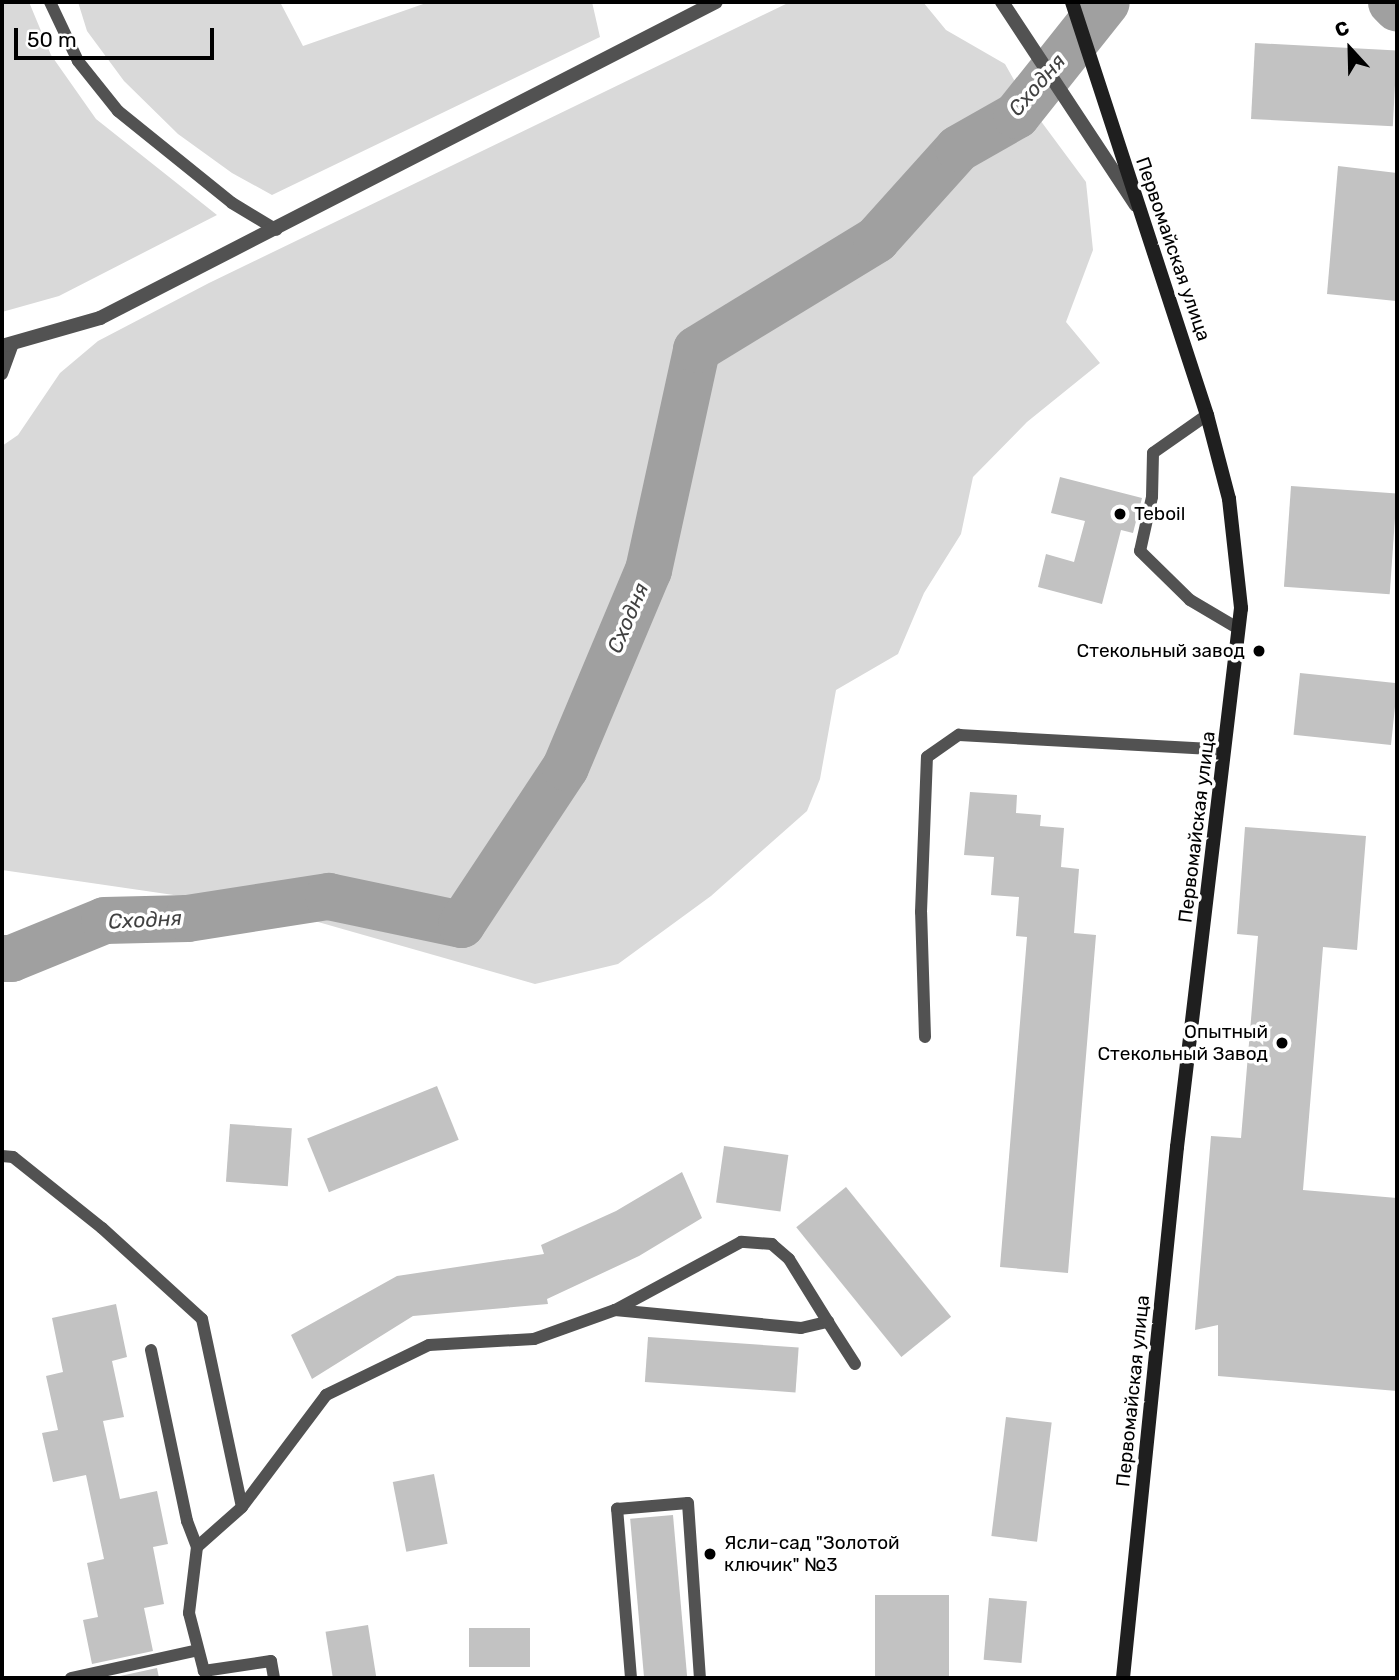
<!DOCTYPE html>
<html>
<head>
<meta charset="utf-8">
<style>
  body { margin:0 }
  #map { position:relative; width:1399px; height:1680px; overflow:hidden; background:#fff; font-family:Rubik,sans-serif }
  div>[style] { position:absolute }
  .green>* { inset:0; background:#d9d9d9 }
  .river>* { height:47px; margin:-23.5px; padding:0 23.5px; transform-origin:23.5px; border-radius:23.5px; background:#a0a0a0 }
  .building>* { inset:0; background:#c2c2c2; transform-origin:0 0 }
  .lane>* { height:12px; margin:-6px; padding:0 6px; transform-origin:6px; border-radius:6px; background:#525252 }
  .street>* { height:14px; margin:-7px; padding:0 7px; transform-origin:7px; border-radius:7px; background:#525252 }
  .secondary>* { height:14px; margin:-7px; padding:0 7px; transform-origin:7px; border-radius:7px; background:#1f1f1f }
  .dots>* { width:19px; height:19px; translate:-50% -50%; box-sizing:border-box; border:4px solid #fff; border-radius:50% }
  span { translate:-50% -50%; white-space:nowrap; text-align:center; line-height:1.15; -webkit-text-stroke:7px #fff; paint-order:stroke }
  .street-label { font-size:19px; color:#000 }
  .poi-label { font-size:19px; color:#000 }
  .left { translate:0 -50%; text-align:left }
  .right { translate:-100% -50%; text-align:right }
  .water-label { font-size:21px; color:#414141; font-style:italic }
  .frame { position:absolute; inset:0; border:4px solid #000; pointer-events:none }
  .north { position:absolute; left:1315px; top:14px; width:70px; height:70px; -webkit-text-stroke:5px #fff; paint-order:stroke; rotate:338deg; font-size:19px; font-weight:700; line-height:28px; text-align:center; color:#000 }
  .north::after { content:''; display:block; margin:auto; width:24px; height:32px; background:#000; clip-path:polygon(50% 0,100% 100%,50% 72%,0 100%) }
  .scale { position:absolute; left:14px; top:28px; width:200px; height:32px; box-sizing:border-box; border:4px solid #000; border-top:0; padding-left:9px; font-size:21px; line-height:24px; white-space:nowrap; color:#000; -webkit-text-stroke:5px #fff; paint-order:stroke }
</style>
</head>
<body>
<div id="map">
  <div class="green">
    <i style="clip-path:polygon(2px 2px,29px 2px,51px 55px,96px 119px,217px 215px,59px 296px,2px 312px)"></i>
    <i style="clip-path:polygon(78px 2px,280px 2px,303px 46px,429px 2px,592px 2px,600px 37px,272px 195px,232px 173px,178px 134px,124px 81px,87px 31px)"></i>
    <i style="clip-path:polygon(790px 2px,923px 2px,946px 30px,1005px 64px,1026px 101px,1086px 182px,1093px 250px,1066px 322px,1100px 363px,1027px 422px,973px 477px,961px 534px,924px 593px,898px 654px,836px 690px,820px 779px,807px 811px,711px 896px,618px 964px,535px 984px,276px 910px,2px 870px,2px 446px,18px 435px,60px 373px,98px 341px,209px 283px)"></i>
  </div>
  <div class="river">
    <i style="left:1391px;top:2px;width:8px;rotate:45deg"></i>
    <i style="left:2px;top:958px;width:9px"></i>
    <i style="left:11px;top:958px;width:100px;rotate:-22.2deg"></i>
    <i style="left:104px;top:920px;width:83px;rotate:-1.4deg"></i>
    <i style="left:187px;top:918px;width:143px;rotate:-8.9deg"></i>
    <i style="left:328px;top:896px;width:136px;rotate:11.9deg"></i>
    <i style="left:461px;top:924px;width:188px;rotate:-56.5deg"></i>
    <i style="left:565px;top:767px;width:214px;rotate:-67.2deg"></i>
    <i style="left:648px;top:570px;width:226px;rotate:-77.7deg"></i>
    <i style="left:696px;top:349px;width:211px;rotate:-31.4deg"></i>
    <i style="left:876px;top:239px;width:122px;rotate:-48deg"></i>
    <i style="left:958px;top:148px;width:67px;rotate:-29.6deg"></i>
    <i style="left:1016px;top:115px;width:144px;rotate:-51.5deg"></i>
  </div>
  <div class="building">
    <i style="left:1255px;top:43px;width:142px;height:76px;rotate:3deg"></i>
    <i style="clip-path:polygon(1338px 166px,1397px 173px,1396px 301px,1327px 294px)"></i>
    <i style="clip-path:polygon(1060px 477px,1142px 498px,1133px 533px,1121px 530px,1102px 604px,1038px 587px,1046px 554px,1074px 562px,1085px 521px,1051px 513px)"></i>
    <i style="left:1291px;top:486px;width:106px;height:101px;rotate:4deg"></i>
    <i style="left:1300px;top:673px;width:98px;height:62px;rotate:6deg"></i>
    <i style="clip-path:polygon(970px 792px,1017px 795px,1016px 813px,1041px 815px,1040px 826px,1064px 828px,1061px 867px,1079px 869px,1074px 933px,1096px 935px,1068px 1273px,1000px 1267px,1027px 937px,1016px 936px,1019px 897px,991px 895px,994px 857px,964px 855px)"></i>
    <i style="clip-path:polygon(1245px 827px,1366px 836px,1357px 950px,1323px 947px,1303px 1190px,1397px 1198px,1397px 1391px,1218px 1376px,1218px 1325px,1195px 1330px,1211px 1136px,1241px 1138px,1258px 936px,1237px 934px)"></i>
    <i style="left:437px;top:1086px;width:58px;height:140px;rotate:68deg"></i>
    <i style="left:230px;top:1124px;width:62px;height:58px;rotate:4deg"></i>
    <i style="left:724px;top:1146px;width:65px;height:57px;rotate:8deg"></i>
    <i style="clip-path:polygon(682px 1172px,702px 1218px,639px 1256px,547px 1299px,548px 1304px,413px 1316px,312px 1379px,291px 1335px,397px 1276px,544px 1254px,541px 1245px,616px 1211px)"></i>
    <i style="left:846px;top:1187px;width:167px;height:64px;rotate:51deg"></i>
    <i style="clip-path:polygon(116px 1304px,127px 1357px,112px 1361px,124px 1417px,103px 1421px,120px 1499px,157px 1491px,168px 1544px,153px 1547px,164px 1604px,144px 1608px,153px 1651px,92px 1664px,83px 1620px,98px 1617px,87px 1563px,104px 1559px,86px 1475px,53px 1482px,42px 1433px,58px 1430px,46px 1376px,63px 1372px,52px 1318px)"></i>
    <i style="left:648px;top:1337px;width:151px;height:45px;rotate:4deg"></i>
    <i style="left:1006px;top:1417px;width:46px;height:120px;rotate:7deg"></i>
    <i style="left:434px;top:1474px;width:71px;height:42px;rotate:79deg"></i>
    <i style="left:673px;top:1515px;width:164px;height:43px;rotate:85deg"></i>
    <i style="left:875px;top:1595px;width:74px;height:83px"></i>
    <i style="left:989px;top:1598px;width:38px;height:62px;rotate:5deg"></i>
    <i style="left:368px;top:1625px;width:54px;height:43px;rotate:81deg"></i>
    <i style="left:530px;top:1628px;width:39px;height:61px;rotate:90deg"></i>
    <i style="clip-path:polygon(157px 1668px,159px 1678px,111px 1678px)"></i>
  </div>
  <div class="lane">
    <i style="left:50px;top:2px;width:65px;rotate:64.6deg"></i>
    <i style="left:78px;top:61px;width:64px;rotate:51.3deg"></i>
    <i style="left:118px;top:111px;width:146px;rotate:38.9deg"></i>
    <i style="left:232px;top:203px;width:52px;rotate:31deg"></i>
    <i style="left:2px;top:374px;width:30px;rotate:-70deg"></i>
    <i style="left:1207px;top:415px;width:66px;rotate:144.9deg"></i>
    <i style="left:1153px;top:453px;width:44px;rotate:91.3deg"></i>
    <i style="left:1152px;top:497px;width:55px;rotate:102.5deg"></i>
    <i style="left:1140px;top:551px;width:70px;rotate:44.4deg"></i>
    <i style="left:1190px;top:600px;width:57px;rotate:30.6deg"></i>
    <i style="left:925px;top:1037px;width:125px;rotate:-91.8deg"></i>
    <i style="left:921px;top:912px;width:155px;rotate:-87.8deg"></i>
    <i style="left:927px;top:757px;width:39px;rotate:-35deg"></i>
    <i style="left:959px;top:735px;width:266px;rotate:3.2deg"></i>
    <i style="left:2px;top:1156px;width:11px;rotate:5deg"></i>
    <i style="left:13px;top:1157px;width:114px;rotate:38.6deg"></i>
    <i style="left:102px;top:1228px;width:135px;rotate:42.3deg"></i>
    <i style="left:202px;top:1319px;width:192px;rotate:78deg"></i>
    <i style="left:828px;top:1322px;width:50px;rotate:57.3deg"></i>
    <i style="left:151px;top:1350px;width:175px;rotate:78.1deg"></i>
    <i style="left:187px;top:1521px;width:28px;rotate:69deg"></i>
    <i style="left:71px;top:1678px;width:130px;rotate:-12.4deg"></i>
    <i style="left:274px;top:1678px;width:17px;rotate:-100deg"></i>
    <i style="left:271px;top:1661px;width:68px;rotate:171.5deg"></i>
    <i style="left:204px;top:1671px;width:60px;rotate:-104.5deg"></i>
    <i style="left:189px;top:1613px;width:66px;rotate:-83.1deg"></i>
    <i style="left:197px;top:1547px;width:60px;rotate:-41.6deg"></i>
    <i style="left:242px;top:1507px;width:140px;rotate:-53.1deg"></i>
    <i style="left:326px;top:1395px;width:114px;rotate:-25.9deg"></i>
    <i style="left:429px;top:1345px;width:105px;rotate:-3.3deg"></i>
    <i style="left:534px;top:1339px;width:86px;rotate:-19.7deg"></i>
    <i style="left:615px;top:1310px;width:187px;rotate:5.5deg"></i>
    <i style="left:801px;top:1328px;width:28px;rotate:-13deg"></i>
    <i style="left:828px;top:1322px;width:74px;rotate:-121.8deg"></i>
    <i style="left:789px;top:1259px;width:23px;rotate:-139deg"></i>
    <i style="left:772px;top:1244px;width:31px;rotate:-176deg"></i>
    <i style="left:741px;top:1242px;width:143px;rotate:151.6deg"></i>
    <i style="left:631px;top:1678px;width:170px;rotate:-94.7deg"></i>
    <i style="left:617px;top:1509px;width:71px;rotate:-4.8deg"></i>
    <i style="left:688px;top:1503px;width:175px;rotate:86.1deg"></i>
  </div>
  <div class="street">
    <i style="left:1002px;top:2px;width:243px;rotate:56.6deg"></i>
    <i style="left:2px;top:346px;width:102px;rotate:-15.9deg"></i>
    <i style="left:100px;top:318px;width:692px;rotate:-27.16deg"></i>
  </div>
  <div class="secondary">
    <i style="left:1072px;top:2px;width:435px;rotate:71.9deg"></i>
    <i style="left:1207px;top:415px;width:87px;rotate:75.3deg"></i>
    <i style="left:1229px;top:499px;width:110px;rotate:83.7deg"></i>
    <i style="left:1241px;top:608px;width:543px;rotate:96.77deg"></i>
    <i style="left:1177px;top:1147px;width:534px;rotate:95.81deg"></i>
  </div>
  <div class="dots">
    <i style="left:1120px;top:514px;background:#000"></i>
    <i style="left:1259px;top:651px;background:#000"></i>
    <i style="left:1282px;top:1043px;background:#000"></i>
    <i style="left:710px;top:1554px;background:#000"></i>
  </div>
  <div class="street-label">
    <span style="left:1173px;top:249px;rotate:71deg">Первомайская улица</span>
    <span style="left:1197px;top:827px;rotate:-83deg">Первомайская улица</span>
    <span style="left:1133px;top:1391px;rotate:-84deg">Первомайская улица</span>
  </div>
  <div class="poi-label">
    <span class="left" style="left:1134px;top:514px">Teboil</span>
    <span class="right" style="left:1245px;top:651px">Стекольный завод</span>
    <span class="right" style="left:1268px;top:1043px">Опытный<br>Стекольный Завод</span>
    <span class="left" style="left:724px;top:1554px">Ясли-сад "Золотой<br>ключик" №3</span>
  </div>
  <div class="water-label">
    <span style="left:1037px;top:85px;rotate:-49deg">Сходня</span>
    <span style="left:628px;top:618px;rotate:-67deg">Сходня</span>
    <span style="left:145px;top:920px;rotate:-3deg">Сходня</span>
  </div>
  <div class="frame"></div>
  <div class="north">С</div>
  <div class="scale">50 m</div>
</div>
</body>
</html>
